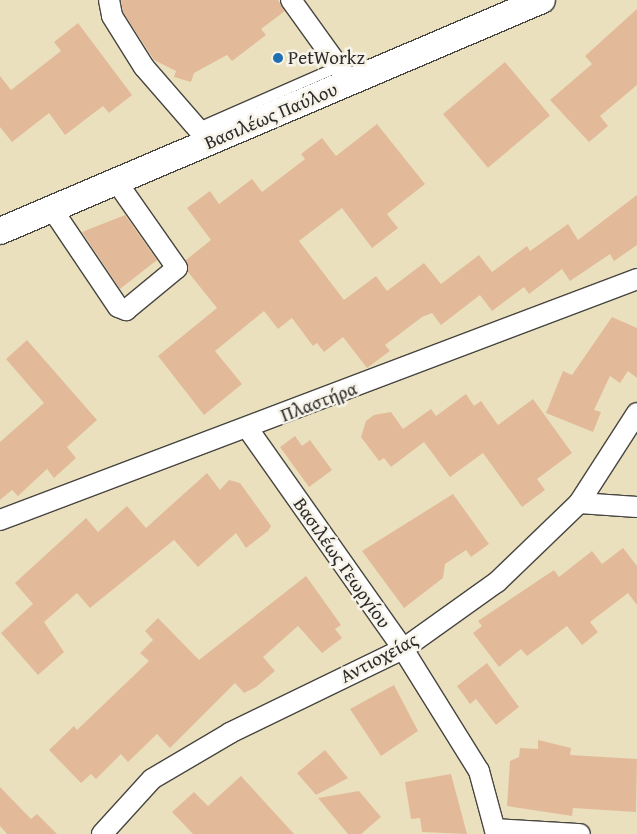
<!DOCTYPE html>
<html>
<head>
<meta charset="utf-8">
<style>
  body { margin:0 }
  #map { position:relative; width:637px; height:834px; overflow:hidden; background:#eae0be; font-family:"Gentium Book Plus",serif }
  div>[style] { position:absolute }
  .building>* { inset:0; background:#e3ba99; transform-origin:0 0 }
  .roads { filter:drop-shadow(1px 0 #484641) drop-shadow(-1px 0 #484641) drop-shadow(0 1px #484641) drop-shadow(0 -1px #484641) }
  .service>* { height:10px; margin:-5px; padding:0 5px; transform-origin:5px; border-radius:5px; background:#fff }
  .minor>* { height:20px; margin:-10px; padding:0 10px; transform-origin:10px; border-radius:10px; background:#fff }
  .tertiary>* { height:26px; margin:-13px; padding:0 13px; transform-origin:13px; border-radius:13px; background:#fff }
  .dots>* { width:14px; height:14px; translate:-50% -50%; box-sizing:border-box; border:2px solid #f7f3e8; border-radius:50% }
  span { translate:-50% -50%; white-space:nowrap; text-align:center; line-height:1.15; -webkit-text-stroke:5px #f7f3e8; paint-order:stroke }
  .poi-label { font-size:19px; color:#2b2b2b }
  .left { translate:0 -50%; text-align:left }
  .street-label { font-size:19px; color:#2b2b2b }
</style>
</head>
<body>
<div id="map">
  <div class="building">
    <i style="clip-path:polygon(121px 0,278px 0,285px 11px,261px 29px,266px 35px,232px 61px,227px 55px,194px 73px,191px 82px,174px 77px,176px 71px,154px 60px,123px 12px)"></i>
    <i style="clip-path:polygon(637px 9px,637px 85px,600px 116px,608px 126px,589px 142px,550px 100px,592px 64px,585px 56px)"></i>
    <i style="clip-path:polygon(78px 23px,132px 95px,109px 113px,103px 106px,65px 135px,49px 113px,12px 142px,0 127px,0 76px,11px 90px,61px 51px,54px 42px)"></i>
    <i style="left:505px;top:62px;width:70px;height:81px;rotate:50deg"></i>
    <i style="clip-path:polygon(377px 124px,425px 184px,387px 214px,398px 228px,372px 248px,342px 208px,299px 241px,344px 300px,376px 276px,387px 291px,424px 263px,441px 284px,479px 255px,492px 272px,527px 246px,530px 251px,568px 224px,578px 240px,637px 195px,637px 245px,614px 261px,610px 254px,570px 281px,562px 269px,529px 294px,524px 287px,492px 311px,480px 295px,441px 325px,432px 313px,422px 317px,385px 345px,390px 351px,367px 368px,343px 337px,324px 352px,317px 343px,313px 346px,292px 318px,278px 329px,264px 311px,215px 351px,242px 384px,204px 415px,158px 356px,217px 308px,188px 272px,186px 260px,211px 240px,187px 208px,210px 191px,219px 204px,252px 179px,262px 192px,305px 159px,301px 154px,322px 138px,336px 156px)"></i>
    <i style="clip-path:polygon(125px 215px,157px 260px,120px 289px,82px 232px)"></i>
    <i style="clip-path:polygon(612px 317px,637px 328px,637px 378px,628px 371px,620px 383px,610px 376px,594px 410px,601px 412px,593px 432px,546px 413px,563px 371px,572px 375px)"></i>
    <i style="clip-path:polygon(27px 340px,97px 420px,67px 447px,76px 458px,54px 478px,47px 469px,18px 496px,12px 490px,0 500px,0 442px,44px 403px,6px 359px)"></i>
    <i style="clip-path:polygon(466px 394px,474px 406px,481px 401px,498px 425px,533px 399px,572px 453px,537px 479px,545px 490px,522px 507px,483px 453px,450px 477px,424px 442px,391px 467px,384px 458px,379px 461px,361px 437px,366px 421px,374px 415px,391px 412px,403px 429px,431px 409px,436px 416px)"></i>
    <i style="clip-path:polygon(295px 436px,302px 446px,310px 440px,332px 470px,309px 487px,280px 447px)"></i>
    <i style="clip-path:polygon(207px 473px,220px 490px,229px 480px,240px 483px,271px 526px,268px 531px,246px 548px,236px 533px,198px 567px,174px 540px,90px 608px,77px 593px,44px 622px,64px 652px,38px 675px,1px 633px,33px 604px,15px 583px,86px 518px,98px 532px,127px 506px,146px 528px)"></i>
    <i style="clip-path:polygon(453px 494px,489px 544px,471px 557px,466px 550px,445px 564px,443px 578px,404px 608px,362px 551px)"></i>
    <i style="clip-path:polygon(623px 548px,637px 566px,637px 605px,628px 593px,590px 622px,598px 632px,582px 645px,567px 626px,527px 656px,521px 649px,499px 667px,473px 633px,482px 626px,478px 621px,554px 570px,559px 577px,592px 551px,602px 564px)"></i>
    <i style="clip-path:polygon(306px 576px,341px 625px,335px 629px,342px 638px,322px 653px,298px 626px,263px 657px,275px 671px,256px 687px,244px 693px,235px 683px,170px 748px,157px 734px,128px 762px,121px 754px,96px 779px,91px 774px,81px 783px,49px 750px,74px 726px,77px 730px,149px 661px,140px 653px,153px 640px,145px 631px,158px 618px,199px 660px)"></i>
    <i style="clip-path:polygon(487px 663px,519px 707px,496px 725px,476px 699px,470px 704px,457px 686px)"></i>
    <i style="clip-path:polygon(394px 685px,418px 731px,381px 756px,350px 709px)"></i>
    <i style="clip-path:polygon(538px 740px,571px 748px,570px 755px,637px 759px,636px 812px,573px 808px,572px 816px,507px 806px,510px 761px,519px 757px,520px 748px,538px 749px)"></i>
    <i style="clip-path:polygon(325px 750px,348px 778px,316px 795px,297px 773px)"></i>
    <i style="clip-path:polygon(451px 774px,467px 834px,422px 832px,420px 818px,411px 819px,405px 782px)"></i>
    <i style="clip-path:polygon(241px 776px,294px 834px,193px 834px,172px 812px,194px 792px,208px 806px)"></i>
    <i style="clip-path:polygon(0 787px,31px 819px,37px 814px,57px 834px,7px 834px,0 826px)"></i>
    <i style="clip-path:polygon(359px 791px,381px 817px,361px 834px,348px 834px,318px 798px)"></i>
  </div>
  <div class="roads">
    <div class="service">
      <i style="left:196px;top:129px;width:155px;rotate:-23.6deg"></i>
    </div>
    <div class="minor">
      <i style="left:109px;top:0;width:16px;rotate:79deg"></i>
      <i style="left:112px;top:16px;width:60px;rotate:57.9deg"></i>
      <i style="left:144px;top:67px;width:101px;rotate:49deg"></i>
      <i style="left:291px;top:0;width:101px;rotate:54.3deg"></i>
      <i style="left:52px;top:209px;width:118px;rotate:56deg"></i>
      <i style="left:118px;top:307px;width:9px;rotate:21deg"></i>
      <i style="left:126px;top:310px;width:66px;rotate:-39.5deg"></i>
      <i style="left:177px;top:268px;width:106px;rotate:-125deg"></i>
      <i style="left:248px;top:429px;width:269px;rotate:54.8deg"></i>
      <i style="left:403px;top:649px;width:144px;rotate:58.1deg"></i>
      <i style="left:479px;top:771px;width:65px;rotate:74.9deg"></i>
      <i style="left:579px;top:503px;width:58px;rotate:3.9deg"></i>
      <i style="left:0;top:520px;width:681px;rotate:-20.72deg"></i>
      <i style="left:495px;top:829px;width:85px;rotate:3.4deg"></i>
      <i style="left:102px;top:834px;width:74px;rotate:-47.7deg"></i>
      <i style="left:152px;top:779px;width:91px;rotate:-30.5deg"></i>
      <i style="left:230px;top:733px;width:192px;rotate:-25.9deg"></i>
      <i style="left:403px;top:649px;width:115px;rotate:-35.5deg"></i>
      <i style="left:497px;top:582px;width:114px;rotate:-43.9deg"></i>
      <i style="left:579px;top:503px;width:107px;rotate:-57.2deg"></i>
    </div>
    <div class="tertiary">
      <i style="left:0;top:231px;width:589px;rotate:-23.08deg"></i>
    </div>
  </div>
  <div class="dots">
    <i style="left:278px;top:58px;background:#1f6fb2"></i>
  </div>
  <div class="poi-label">
    <span class="left" style="left:288px;top:58px">PetWorkz</span>
  </div>
  <div class="street-label">
    <span style="left:271px;top:116px;rotate:-23deg">Βασιλέως Παύλου</span>
    <span style="left:319px;top:402px;rotate:-21deg">Πλαστήρα</span>
    <span style="left:342px;top:563px;rotate:55deg">Βασιλέως Γεωργίου</span>
    <span style="left:379px;top:658px;rotate:-28deg">Αντιοχείας</span>
  </div>
</div>
</body>
</html>
